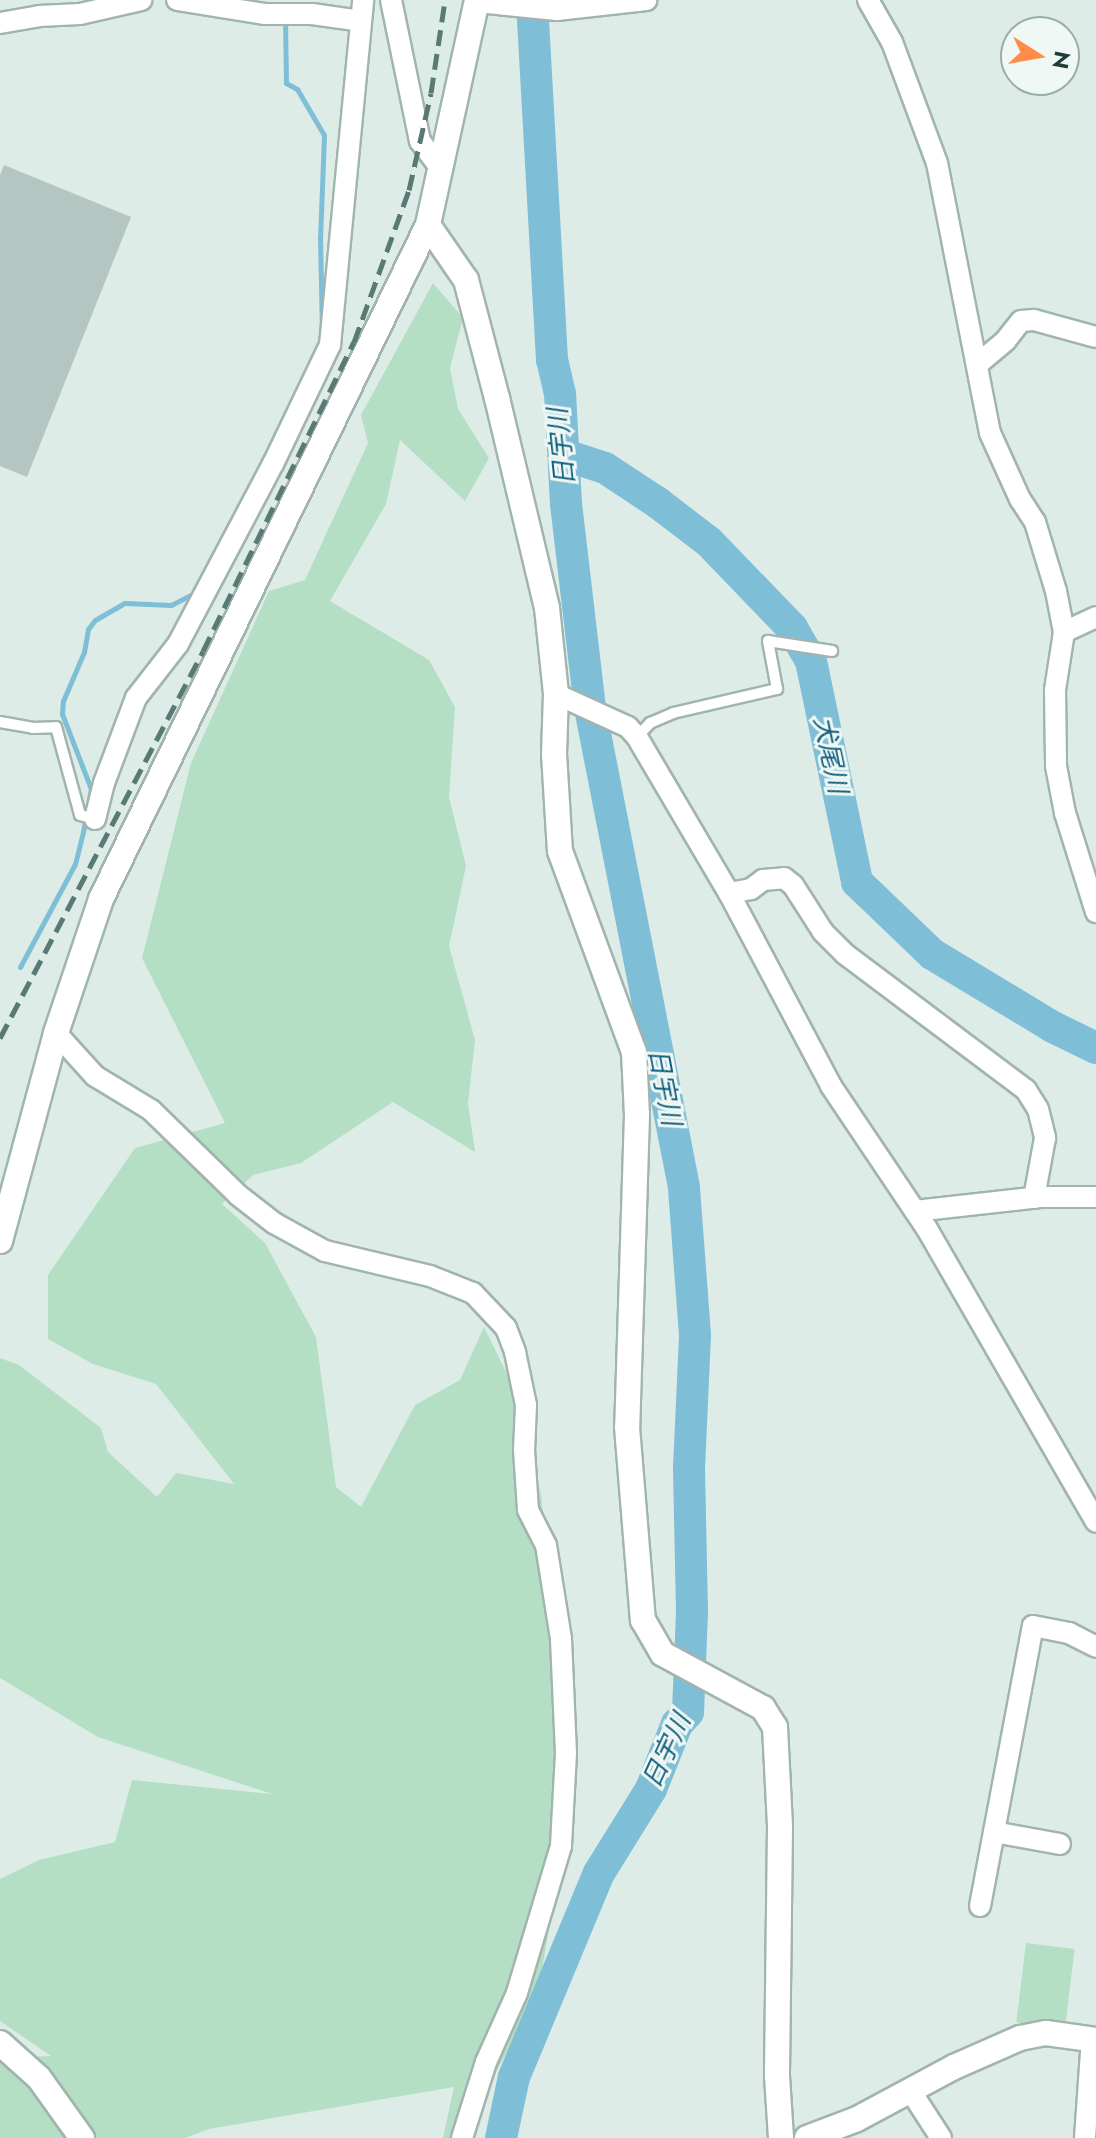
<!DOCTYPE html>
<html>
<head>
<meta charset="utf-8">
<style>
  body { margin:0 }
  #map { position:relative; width:1096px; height:2138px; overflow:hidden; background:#deece7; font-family:Jost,"Noto Sans JP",sans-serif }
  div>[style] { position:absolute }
  .green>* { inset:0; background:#b4dfc5; transform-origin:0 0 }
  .stream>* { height:5px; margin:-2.5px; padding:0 2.5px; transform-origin:2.5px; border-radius:2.5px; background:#7fbed7 }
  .river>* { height:32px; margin:-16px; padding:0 16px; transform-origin:16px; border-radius:16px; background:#7fbed7 }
  .building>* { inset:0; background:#b3c6c1 }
  .roads { filter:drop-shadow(2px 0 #a1b4af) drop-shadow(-2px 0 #a1b4af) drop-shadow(0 2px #a1b4af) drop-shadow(0 -2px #a1b4af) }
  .lane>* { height:10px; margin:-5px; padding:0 5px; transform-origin:5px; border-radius:5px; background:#fff }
  .street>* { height:20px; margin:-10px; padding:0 10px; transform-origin:10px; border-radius:10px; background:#fff }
  .secondary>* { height:24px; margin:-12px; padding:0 12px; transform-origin:12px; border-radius:12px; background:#fff }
  .rail>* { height:5px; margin-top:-2.5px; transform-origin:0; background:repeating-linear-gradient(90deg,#587974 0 16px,transparent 0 24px) }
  span { translate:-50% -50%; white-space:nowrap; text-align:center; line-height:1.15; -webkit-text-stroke:6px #eff8f4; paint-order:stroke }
  .water-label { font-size:26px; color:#125e7e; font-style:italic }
  .north { position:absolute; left:1000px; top:16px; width:80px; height:80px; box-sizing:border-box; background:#eff8f4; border:2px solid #9bada9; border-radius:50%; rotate:101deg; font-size:22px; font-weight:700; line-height:32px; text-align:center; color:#1e3d39 }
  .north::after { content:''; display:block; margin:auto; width:28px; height:36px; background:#ff8d49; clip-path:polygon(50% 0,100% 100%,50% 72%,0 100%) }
</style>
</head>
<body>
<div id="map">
  <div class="green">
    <i style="clip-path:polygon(433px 283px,463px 318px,450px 368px,458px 409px,489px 458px,465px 501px,400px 440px,386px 504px,330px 601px,429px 660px,455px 707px,449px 797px,466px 866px,449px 946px,475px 1040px,468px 1103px,475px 1152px,393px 1102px,301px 1163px,253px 1175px,222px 1204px,265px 1243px,316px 1337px,336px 1487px,361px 1507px,415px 1405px,460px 1380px,484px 1327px,506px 1372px,541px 1494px,572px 1797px,537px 1998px,489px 2085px,472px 2138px,443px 2138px,454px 2087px,209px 2129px,185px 2138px,0 2138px,0 2058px,51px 2056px,0 2021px,0 1879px,39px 1860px,115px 1842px,132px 1780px,272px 1794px,98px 1737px,0 1678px,0 1358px,19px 1365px,101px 1428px,108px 1452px,157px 1497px,176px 1473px,234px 1484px,156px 1384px,93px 1364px,48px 1339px,48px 1275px,135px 1148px,225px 1123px,142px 958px,191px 763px,269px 591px,305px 580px,368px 443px,361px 415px)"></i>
    <i style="left:1026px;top:1943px;width:49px;height:80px;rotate:7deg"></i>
  </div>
  <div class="stream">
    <i style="left:285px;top:19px;width:64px;rotate:89.1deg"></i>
    <i style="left:286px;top:83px;width:13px;rotate:29deg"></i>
    <i style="left:297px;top:89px;width:53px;rotate:59.6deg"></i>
    <i style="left:324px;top:135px;width:103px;rotate:92.2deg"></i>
    <i style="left:320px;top:238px;width:92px;rotate:88.8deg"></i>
    <i style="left:20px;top:967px;width:117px;rotate:-61.9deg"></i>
    <i style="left:75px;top:864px;width:33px;rotate:-76deg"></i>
    <i style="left:83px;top:832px;width:44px;rotate:-79.5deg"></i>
    <i style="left:91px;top:789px;width:80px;rotate:-111.1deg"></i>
    <i style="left:62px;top:714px;width:13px;rotate:-86deg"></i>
    <i style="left:63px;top:701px;width:53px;rotate:-66.8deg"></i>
    <i style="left:84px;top:652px;width:23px;rotate:-80deg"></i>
    <i style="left:88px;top:629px;width:11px;rotate:-52deg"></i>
    <i style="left:95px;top:620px;width:34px;rotate:-30deg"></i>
    <i style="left:125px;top:603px;width:46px;rotate:2.5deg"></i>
    <i style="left:171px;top:605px;width:30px;rotate:-27deg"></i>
  </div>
  <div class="river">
    <i style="left:565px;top:455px;width:42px;rotate:18deg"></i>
    <i style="left:605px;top:468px;width:64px;rotate:33.4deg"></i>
    <i style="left:658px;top:503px;width:64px;rotate:37.4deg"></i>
    <i style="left:709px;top:542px;width:120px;rotate:46deg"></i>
    <i style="left:792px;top:628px;width:38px;rotate:60deg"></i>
    <i style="left:811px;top:661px;width:226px;rotate:78.2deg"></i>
    <i style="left:857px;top:882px;width:104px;rotate:43.8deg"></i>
    <i style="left:932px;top:954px;width:141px;rotate:31.1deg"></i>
    <i style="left:1053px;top:1027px;width:48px;rotate:26deg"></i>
    <i style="left:501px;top:2138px;width:62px;rotate:-78deg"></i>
    <i style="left:514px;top:2077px;width:221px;rotate:-67.4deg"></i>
    <i style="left:599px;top:1873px;width:99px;rotate:-58.2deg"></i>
    <i style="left:651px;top:1789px;width:70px;rotate:-68.2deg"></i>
    <i style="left:677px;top:1724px;width:16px;rotate:-47deg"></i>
    <i style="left:688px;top:1712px;width:100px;rotate:-87.7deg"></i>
    <i style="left:692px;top:1612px;width:144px;rotate:-91.2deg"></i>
    <i style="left:689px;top:1468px;width:133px;rotate:-87.4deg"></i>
    <i style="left:695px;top:1335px;width:148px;rotate:-94.3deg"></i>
    <i style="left:684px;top:1187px;width:488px;rotate:-101.1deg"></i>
    <i style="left:590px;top:708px;width:205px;rotate:-96.7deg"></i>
    <i style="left:566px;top:504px;width:110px;rotate:-93.1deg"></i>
    <i style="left:560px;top:394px;width:35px;rotate:-103deg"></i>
    <i style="left:552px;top:360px;width:361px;rotate:-93.2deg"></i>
  </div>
  <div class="building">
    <i style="clip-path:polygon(4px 165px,131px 217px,27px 477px,0 466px,0 175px)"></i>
  </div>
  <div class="roads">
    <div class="lane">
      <i style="left:0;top:722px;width:34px;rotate:10deg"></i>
      <i style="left:33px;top:728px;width:23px;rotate:-2deg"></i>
      <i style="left:56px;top:727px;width:91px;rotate:74.7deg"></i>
      <i style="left:80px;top:815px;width:16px;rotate:15deg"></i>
      <i style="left:637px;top:737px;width:19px;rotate:-47deg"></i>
      <i style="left:650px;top:723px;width:25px;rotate:-23deg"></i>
      <i style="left:673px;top:713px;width:107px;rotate:-13deg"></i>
      <i style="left:777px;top:689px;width:49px;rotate:-100.6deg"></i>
      <i style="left:768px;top:641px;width:65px;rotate:8.9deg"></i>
    </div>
    <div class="street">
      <i style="left:177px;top:0;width:88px;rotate:9.1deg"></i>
      <i style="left:264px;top:14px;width:48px"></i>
      <i style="left:312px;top:14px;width:49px;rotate:8.1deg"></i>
      <i style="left:391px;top:0;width:144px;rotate:78.4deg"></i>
      <i style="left:420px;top:141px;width:36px;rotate:53deg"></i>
      <i style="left:868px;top:0;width:48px;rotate:60.3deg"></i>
      <i style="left:892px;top:42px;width:129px;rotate:69.6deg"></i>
      <i style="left:937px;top:163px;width:275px;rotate:78.9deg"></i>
      <i style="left:990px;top:433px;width:72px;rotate:65.6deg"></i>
      <i style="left:1020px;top:499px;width:27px;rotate:57deg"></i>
      <i style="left:1035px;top:522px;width:72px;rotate:73.1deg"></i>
      <i style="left:1056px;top:591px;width:42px;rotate:79deg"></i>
      <i style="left:1064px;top:632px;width:59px;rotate:98.8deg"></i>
      <i style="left:1055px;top:690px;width:76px;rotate:89.2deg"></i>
      <i style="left:1056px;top:766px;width:48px;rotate:79.2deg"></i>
      <i style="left:1065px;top:813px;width:104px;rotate:72.6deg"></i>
      <i style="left:477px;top:2px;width:80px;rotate:5.7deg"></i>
      <i style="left:557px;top:10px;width:90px;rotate:-6.4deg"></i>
      <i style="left:0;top:23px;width:40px;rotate:-10deg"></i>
      <i style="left:39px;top:16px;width:41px;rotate:-2.8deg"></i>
      <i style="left:80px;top:14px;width:63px;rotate:-12.9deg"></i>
      <i style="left:979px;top:363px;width:35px;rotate:-40deg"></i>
      <i style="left:1006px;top:340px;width:24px;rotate:-52deg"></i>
      <i style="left:1021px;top:321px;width:13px;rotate:-4deg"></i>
      <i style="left:1034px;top:320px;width:64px;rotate:15.3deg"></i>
      <i style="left:1064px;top:632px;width:35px;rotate:-25deg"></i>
      <i style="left:556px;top:694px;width:79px;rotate:24.6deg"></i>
      <i style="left:628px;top:727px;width:13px;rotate:48deg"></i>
      <i style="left:637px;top:737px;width:181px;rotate:59.5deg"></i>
      <i style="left:729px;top:893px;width:218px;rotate:62.1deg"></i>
      <i style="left:831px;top:1086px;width:172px;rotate:56.1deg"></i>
      <i style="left:927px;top:1229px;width:338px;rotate:60deg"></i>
      <i style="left:95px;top:819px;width:37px;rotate:-76deg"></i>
      <i style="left:104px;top:783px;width:91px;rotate:-69.4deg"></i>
      <i style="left:136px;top:698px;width:68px;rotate:-52.1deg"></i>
      <i style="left:178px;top:644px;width:204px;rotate:-62.2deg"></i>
      <i style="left:273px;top:464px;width:132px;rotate:-64.4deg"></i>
      <i style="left:330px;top:345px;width:347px;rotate:-84.5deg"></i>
      <i style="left:729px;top:893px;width:22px;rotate:-10deg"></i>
      <i style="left:751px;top:889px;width:15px;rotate:-37deg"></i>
      <i style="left:763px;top:880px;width:21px;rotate:-5deg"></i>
      <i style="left:784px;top:878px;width:11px;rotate:38deg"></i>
      <i style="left:793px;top:885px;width:56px;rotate:57.4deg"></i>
      <i style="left:823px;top:932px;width:31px;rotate:45deg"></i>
      <i style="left:845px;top:954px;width:226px;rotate:36.9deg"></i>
      <i style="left:1026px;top:1090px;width:22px;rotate:58deg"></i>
      <i style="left:1038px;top:1109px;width:30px;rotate:76deg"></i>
      <i style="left:1045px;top:1138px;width:61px;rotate:100.4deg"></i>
      <i style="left:56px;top:1033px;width:58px;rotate:47.8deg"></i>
      <i style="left:95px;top:1076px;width:66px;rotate:31.3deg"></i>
      <i style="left:151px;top:1110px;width:122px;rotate:44.3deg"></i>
      <i style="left:238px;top:1195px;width:46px;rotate:37.9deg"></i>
      <i style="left:274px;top:1223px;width:58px;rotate:28.8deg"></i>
      <i style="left:325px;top:1251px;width:108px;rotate:13.4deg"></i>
      <i style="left:430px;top:1276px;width:46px;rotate:21.6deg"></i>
      <i style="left:473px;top:1293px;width:48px;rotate:46.7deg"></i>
      <i style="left:506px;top:1328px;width:26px;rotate:69deg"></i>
      <i style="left:515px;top:1352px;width:54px;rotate:78.3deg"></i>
      <i style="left:526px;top:1405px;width:45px;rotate:92.5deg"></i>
      <i style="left:524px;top:1450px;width:60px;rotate:86.2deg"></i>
      <i style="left:528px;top:1510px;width:39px;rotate:63deg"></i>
      <i style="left:546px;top:1545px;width:95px;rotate:80.9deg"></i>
      <i style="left:561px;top:1639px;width:114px;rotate:87.5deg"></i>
      <i style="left:566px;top:1753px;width:93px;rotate:93.1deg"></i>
      <i style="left:561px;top:1846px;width:153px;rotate:106.7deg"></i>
      <i style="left:517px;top:1993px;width:76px;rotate:114.2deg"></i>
      <i style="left:486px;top:2062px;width:80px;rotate:107.5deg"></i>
      <i style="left:915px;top:1211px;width:126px;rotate:-6.4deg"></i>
      <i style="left:1040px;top:1197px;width:56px"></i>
      <i style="left:994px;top:1832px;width:67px;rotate:10.3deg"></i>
      <i style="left:980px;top:1906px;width:285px;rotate:-79.3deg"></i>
      <i style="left:1033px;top:1626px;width:37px;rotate:11deg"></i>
      <i style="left:1069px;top:1633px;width:30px;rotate:27deg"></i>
      <i style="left:910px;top:2090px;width:57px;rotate:57.1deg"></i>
      <i style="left:1085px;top:2138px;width:99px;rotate:-86deg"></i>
    </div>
    <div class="secondary">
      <i style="left:477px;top:0;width:230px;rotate:102.3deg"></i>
      <i style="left:428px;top:225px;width:67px;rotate:55.4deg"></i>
      <i style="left:466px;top:280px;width:122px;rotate:75.3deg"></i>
      <i style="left:497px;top:398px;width:216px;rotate:76.6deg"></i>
      <i style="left:547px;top:608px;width:86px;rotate:84deg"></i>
      <i style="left:556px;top:694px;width:60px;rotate:91.9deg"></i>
      <i style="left:554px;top:754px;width:97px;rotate:86.5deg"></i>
      <i style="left:560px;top:851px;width:214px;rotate:69.8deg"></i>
      <i style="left:634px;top:1052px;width:63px;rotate:87.3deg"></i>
      <i style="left:637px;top:1115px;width:312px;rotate:91.8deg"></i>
      <i style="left:627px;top:1427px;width:194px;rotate:85.3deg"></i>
      <i style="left:643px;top:1620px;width:39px;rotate:60deg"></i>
      <i style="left:663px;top:1654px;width:114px;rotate:28.4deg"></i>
      <i style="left:763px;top:1708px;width:22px;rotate:58deg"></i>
      <i style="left:775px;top:1727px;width:100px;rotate:87.1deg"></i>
      <i style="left:780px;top:1827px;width:249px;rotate:90.7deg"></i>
      <i style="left:777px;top:2076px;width:62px;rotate:86.3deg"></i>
      <i style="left:0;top:1241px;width:215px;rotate:-74.9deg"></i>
      <i style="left:56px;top:1033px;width:141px;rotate:-71.4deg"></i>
      <i style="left:101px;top:899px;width:749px;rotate:-64.12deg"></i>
      <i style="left:0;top:2043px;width:52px;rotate:41.9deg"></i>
      <i style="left:39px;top:2078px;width:74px;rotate:54.4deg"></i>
      <i style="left:807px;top:2138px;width:53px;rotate:-20.8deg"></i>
      <i style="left:857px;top:2119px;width:110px;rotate:-28.2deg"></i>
      <i style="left:954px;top:2067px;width:72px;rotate:-23.7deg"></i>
      <i style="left:1020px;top:2038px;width:26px;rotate:-11deg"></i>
      <i style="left:1046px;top:2033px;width:50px;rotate:8deg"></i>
    </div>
  </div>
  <div class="rail">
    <i style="left:0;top:1038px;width:437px;rotate:-62.3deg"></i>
    <i style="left:203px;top:651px;width:344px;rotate:-64deg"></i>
    <i style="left:354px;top:342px;width:162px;rotate:-70.1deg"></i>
    <i style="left:409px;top:190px;width:99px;rotate:-77.2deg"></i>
    <i style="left:431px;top:93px;width:94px;rotate:-81.4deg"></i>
  </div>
  <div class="water-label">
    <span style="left:562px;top:447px;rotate:-96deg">日宇川</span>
    <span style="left:830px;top:755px;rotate:78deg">犬尾川</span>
    <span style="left:664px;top:1087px;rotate:79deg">日宇川</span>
    <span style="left:667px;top:1751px;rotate:-65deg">日宇川</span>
  </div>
  <div class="north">N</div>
</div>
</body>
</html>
